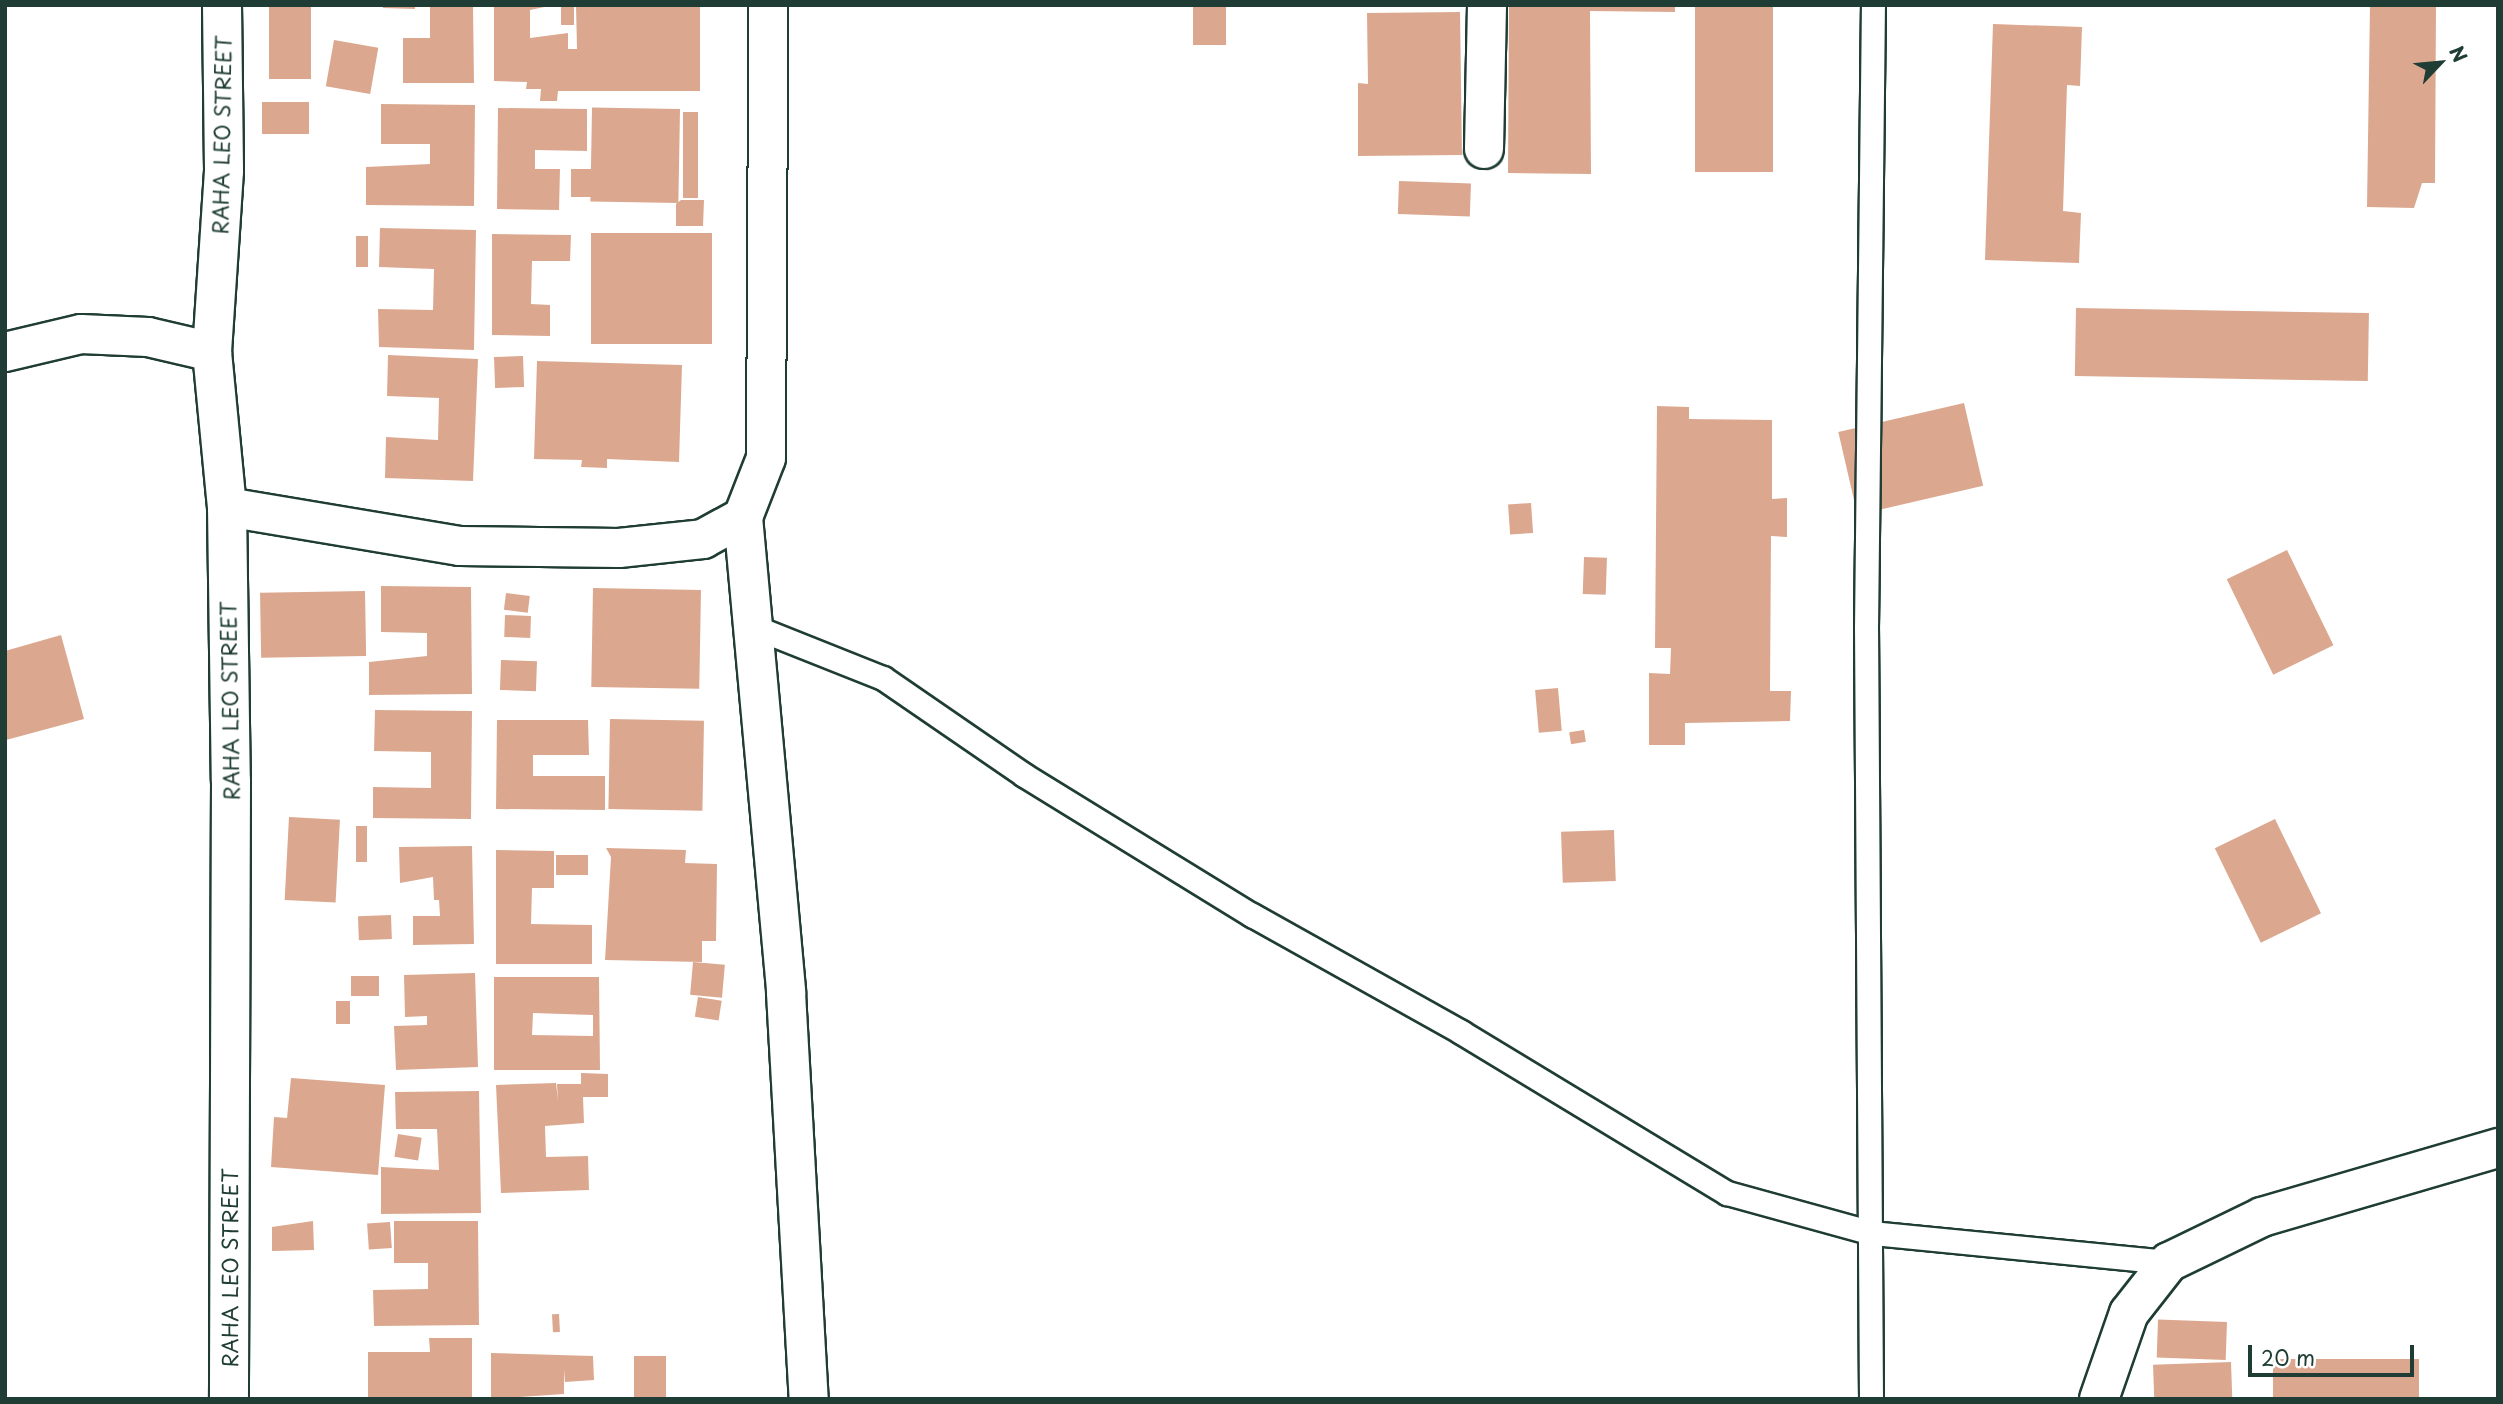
<!DOCTYPE html>
<html>
<head>
<meta charset="utf-8">
<style>
  body { margin:0 }
  #map { position:relative; width:2503px; height:1404px; overflow:hidden; background:#fff; font-family:"Playpen Sans",sans-serif }
  div>[style] { position:absolute }
  .building>* { inset:0; background:#dba88f; transform-origin:0 0 }
  .roads { filter:drop-shadow(2px 0 #1f3d34) drop-shadow(-2px 0 #1f3d34) drop-shadow(0 2px #1f3d34) drop-shadow(0 -2px #1f3d34) }
  .lane>* { height:23px; margin:-11.5px; padding:0 11.5px; transform-origin:11.5px; border-radius:11.5px; background:#fff }
  .street>* { height:38px; margin:-19px; padding:0 19px; transform-origin:19px; border-radius:19px; background:#fff }
  span { translate:-50% -50%; white-space:nowrap; text-align:center; line-height:1.15; -webkit-text-stroke:5px #fff; paint-order:stroke }
  .street-label { font-size:21px; color:#1f3d34 }
  .frame { position:absolute; inset:0; border:7px solid #1f3d34; pointer-events:none }
  .north { position:absolute; left:2405px; top:28px; width:70px; height:70px; -webkit-text-stroke:5px #fff; paint-order:stroke; rotate:64deg; font-size:19px; font-weight:700; line-height:28px; text-align:center; color:#1f3d34 }
  .north::after { content:''; display:block; margin:auto; width:24px; height:32px; background:#1f3d34; clip-path:polygon(50% 0,100% 100%,50% 72%,0 100%) }
  .scale { position:absolute; left:2248px; top:1345px; width:166px; height:32px; box-sizing:border-box; border:4px solid #1f3d34; border-top:0; padding-left:9px; font-size:21px; line-height:24px; white-space:nowrap; color:#1f3d34; -webkit-text-stroke:5px #fff; paint-order:stroke }
</style>
</head>
<body>
<div id="map">
  <div class="building">
    <i style="left:269px;top:5px;width:42px;height:74px"></i>
    <i style="clip-path:polygon(383px 5px,415px 5px,415px 9px,383px 8px)"></i>
    <i style="clip-path:polygon(430px 5px,473px 5px,474px 83px,403px 83px,403px 38px,430px 38px)"></i>
    <i style="clip-path:polygon(494px 5px,554px 5px,530px 10px,530px 38px,568px 33px,568px 49px,577px 49px,576px 5px,700px 5px,700px 91px,558px 91px,557px 101px,540px 101px,541px 89px,526px 89px,527px 82px,494px 81px)"></i>
    <i style="left:561px;top:5px;width:13px;height:20px"></i>
    <i style="left:1193px;top:5px;width:33px;height:40px"></i>
    <i style="clip-path:polygon(1509px 5px,1675px 5px,1675px 12px,1590px 11px,1591px 174px,1508px 173px)"></i>
    <i style="left:1695px;top:5px;width:78px;height:167px"></i>
    <i style="clip-path:polygon(2370px 5px,2436px 5px,2435px 183px,2422px 183px,2414px 208px,2367px 207px)"></i>
    <i style="clip-path:polygon(1460px 12px,1462px 155px,1358px 156px,1358px 83px,1368px 84px,1367px 13px)"></i>
    <i style="clip-path:polygon(1993px 24px,2082px 27px,2080px 86px,2067px 85px,2063px 211px,2081px 213px,2079px 263px,1985px 260px)"></i>
    <i style="left:334px;top:40px;width:45px;height:47px;rotate:10deg"></i>
    <i style="left:309px;top:102px;width:32px;height:47px;rotate:90deg"></i>
    <i style="clip-path:polygon(381px 104px,475px 105px,474px 206px,366px 205px,366px 167px,430px 164px,430px 144px,381px 144px)"></i>
    <i style="clip-path:polygon(498px 108px,587px 109px,587px 151px,535px 150px,535px 169px,560px 169px,559px 210px,497px 209px)"></i>
    <i style="left:680px;top:109px;width:94px;height:88px;rotate:91deg"></i>
    <i style="left:683px;top:112px;width:15px;height:86px"></i>
    <i style="left:571px;top:169px;width:21px;height:28px"></i>
    <i style="left:1399px;top:181px;width:72px;height:33px;rotate:2deg"></i>
    <i style="clip-path:polygon(681px 200px,704px 200px,703px 226px,676px 226px,676px 204px)"></i>
    <i style="clip-path:polygon(380px 228px,476px 230px,474px 350px,379px 347px,378px 309px,433px 310px,434px 269px,379px 267px)"></i>
    <i style="left:591px;top:233px;width:121px;height:111px"></i>
    <i style="clip-path:polygon(492px 234px,571px 235px,570px 261px,532px 261px,531px 304px,550px 305px,550px 336px,492px 335px)"></i>
    <i style="left:356px;top:236px;width:12px;height:31px"></i>
    <i style="left:2076px;top:308px;width:293px;height:68px;rotate:1deg"></i>
    <i style="clip-path:polygon(388px 355px,478px 359px,473px 481px,385px 478px,386px 437px,438px 440px,439px 398px,387px 396px)"></i>
    <i style="left:523px;top:356px;width:31px;height:29px;rotate:88deg"></i>
    <i style="clip-path:polygon(537px 361px,682px 365px,679px 462px,607px 459px,607px 468px,581px 467px,582px 460px,534px 459px)"></i>
    <i style="left:1964px;top:403px;width:85px;height:129px;rotate:77deg"></i>
    <i style="clip-path:polygon(1657px 406px,1689px 407px,1689px 419px,1772px 420px,1772px 499px,1787px 498px,1787px 537px,1771px 536px,1770px 691px,1791px 691px,1790px 721px,1685px 723px,1685px 745px,1649px 745px,1649px 673px,1670px 674px,1671px 648px,1655px 648px)"></i>
    <i style="left:1531px;top:503px;width:30px;height:23px;rotate:86deg"></i>
    <i style="left:2287px;top:550px;width:106px;height:67px;rotate:64deg"></i>
    <i style="left:1584px;top:557px;width:23px;height:37px;rotate:2deg"></i>
    <i style="clip-path:polygon(381px 586px,471px 587px,472px 694px,369px 695px,369px 662px,427px 656px,427px 633px,381px 632px)"></i>
    <i style="left:593px;top:588px;width:108px;height:99px;rotate:1deg"></i>
    <i style="left:365px;top:591px;width:65px;height:105px;rotate:89deg"></i>
    <i style="left:506px;top:593px;width:24px;height:17px;rotate:7deg"></i>
    <i style="left:505px;top:615px;width:26px;height:22px;rotate:2deg"></i>
    <i style="clip-path:polygon(61px 635px,84px 719px,6px 740px,5px 651px)"></i>
    <i style="left:501px;top:660px;width:36px;height:30px;rotate:2deg"></i>
    <i style="left:1558px;top:688px;width:43px;height:23px;rotate:85deg"></i>
    <i style="clip-path:polygon(375px 710px,472px 711px,471px 819px,373px 818px,373px 787px,431px 788px,431px 752px,374px 751px)"></i>
    <i style="left:610px;top:719px;width:94px;height:90px;rotate:1deg"></i>
    <i style="clip-path:polygon(497px 720px,588px 720px,589px 755px,533px 755px,533px 776px,605px 776px,605px 810px,496px 809px)"></i>
    <i style="left:1584px;top:730px;width:12px;height:15px;rotate:81deg"></i>
    <i style="left:289px;top:817px;width:51px;height:83px;rotate:3deg"></i>
    <i style="left:2275px;top:819px;width:105px;height:67px;rotate:64deg"></i>
    <i style="left:356px;top:826px;width:11px;height:36px"></i>
    <i style="left:1614px;top:830px;width:51px;height:53px;rotate:88deg"></i>
    <i style="clip-path:polygon(472px 846px,474px 944px,413px 945px,413px 916px,440px 916px,439px 900px,434px 900px,433px 877px,400px 883px,399px 847px)"></i>
    <i style="clip-path:polygon(606px 848px,686px 850px,685px 863px,717px 864px,716px 941px,702px 941px,702px 962px,605px 960px,611px 857px)"></i>
    <i style="clip-path:polygon(496px 850px,554px 851px,554px 888px,532px 888px,531px 924px,592px 925px,592px 964px,496px 964px)"></i>
    <i style="left:556px;top:855px;width:32px;height:20px"></i>
    <i style="left:391px;top:915px;width:24px;height:33px;rotate:88deg"></i>
    <i style="left:693px;top:962px;width:32px;height:33px;rotate:5deg"></i>
    <i style="clip-path:polygon(475px 973px,478px 1067px,396px 1070px,394px 1026px,427px 1025px,427px 1016px,405px 1017px,404px 975px)"></i>
    <i style="left:379px;top:976px;width:20px;height:28px;rotate:90deg"></i>
    <i style="clip-path:polygon(evenodd,494px 977px,599px 977px,600px 1070px,494px 1070px,494px 977px,533px 1013px,593px 1015px,593px 1036px,532px 1035px,533px 1013px)"></i>
    <i style="left:698px;top:997px;width:24px;height:20px;rotate:9deg"></i>
    <i style="left:336px;top:1001px;width:14px;height:23px"></i>
    <i style="clip-path:polygon(581px 1073px,608px 1074px,608px 1097px,583px 1097px,584px 1123px,545px 1126px,546px 1157px,588px 1156px,589px 1190px,501px 1193px,496px 1085px,556px 1083px,558px 1101px,557px 1084px,581px 1084px)"></i>
    <i style="clip-path:polygon(291px 1078px,385px 1085px,378px 1175px,271px 1167px,274px 1117px,287px 1118px)"></i>
    <i style="clip-path:polygon(479px 1091px,481px 1213px,381px 1214px,381px 1167px,439px 1170px,437px 1129px,396px 1129px,395px 1092px)"></i>
    <i style="left:398px;top:1134px;width:24px;height:23px;rotate:9deg"></i>
    <i style="clip-path:polygon(313px 1221px,314px 1250px,272px 1251px,272px 1227px)"></i>
    <i style="clip-path:polygon(394px 1221px,478px 1221px,479px 1325px,374px 1326px,373px 1290px,428px 1289px,428px 1263px,394px 1263px)"></i>
    <i style="left:390px;top:1222px;width:26px;height:23px;rotate:86deg"></i>
    <i style="left:559px;top:1314px;width:18px;height:7px;rotate:87deg"></i>
    <i style="left:2227px;top:1322px;width:38px;height:69px;rotate:92deg"></i>
    <i style="clip-path:polygon(429px 1338px,472px 1338px,472px 1399px,368px 1399px,368px 1352px,430px 1352px)"></i>
    <i style="clip-path:polygon(491px 1353px,593px 1356px,594px 1380px,565px 1382px,564px 1370px,564px 1394px,491px 1399px)"></i>
    <i style="left:634px;top:1356px;width:32px;height:41px"></i>
    <i style="left:2273px;top:1359px;width:146px;height:40px"></i>
    <i style="left:2231px;top:1362px;width:37px;height:78px;rotate:88deg"></i>
  </div>
  <div class="roads">
    <div class="lane">
      <i style="left:752px;top:626px;width:141px;rotate:21.7deg"></i>
      <i style="left:883px;top:678px;width:171px;rotate:34.5deg"></i>
      <i style="left:1024px;top:775px;width:268px;rotate:31.6deg"></i>
      <i style="left:1252px;top:915px;width:240px;rotate:29.2deg"></i>
      <i style="left:1461px;top:1032px;width:311px;rotate:31.2deg"></i>
      <i style="left:1727px;top:1193px;width:150px;rotate:15.4deg"></i>
      <i style="left:1872px;top:1233px;width:298px;rotate:5.6deg"></i>
      <i style="left:1871px;top:1399px;width:771px;rotate:-90.37deg"></i>
      <i style="left:1866px;top:628px;width:623px;rotate:-89.36deg"></i>
    </div>
    <div class="street">
      <i style="left:222px;top:5px;width:166px;rotate:89.3deg"></i>
      <i style="left:224px;top:171px;width:181px;rotate:93.8deg"></i>
      <i style="left:212px;top:352px;width:156px;rotate:84.5deg"></i>
      <i style="left:227px;top:507px;width:274px;rotate:89.2deg"></i>
      <i style="left:231px;top:781px;width:618px;rotate:90.19deg"></i>
      <i style="left:1484px;top:149px;width:144px;rotate:-88.8deg"></i>
      <i style="left:5px;top:352px;width:78px;rotate:-13.3deg"></i>
      <i style="left:81px;top:334px;width:67px;rotate:2.6deg"></i>
      <i style="left:148px;top:337px;width:66px;rotate:13.2deg"></i>
      <i style="left:227px;top:507px;width:236px;rotate:9.5deg"></i>
      <i style="left:460px;top:546px;width:159px;rotate:0.7deg"></i>
      <i style="left:619px;top:548px;width:84px;rotate:-6.1deg"></i>
      <i style="left:703px;top:539px;width:46px;rotate:-28.8deg"></i>
      <i style="left:743px;top:517px;width:63px;rotate:-68.7deg"></i>
      <i style="left:766px;top:458px;width:453px;rotate:-89.7deg"></i>
      <i style="left:743px;top:517px;width:478px;rotate:84.8deg"></i>
      <i style="left:786px;top:993px;width:407px;rotate:86.8deg"></i>
      <i style="left:2099px;top:1399px;width:91px;rotate:-70.8deg"></i>
      <i style="left:2129px;top:1313px;width:65px;rotate:-51.9deg"></i>
      <i style="left:2169px;top:1262px;width:103px;rotate:-25.8deg"></i>
      <i style="left:2262px;top:1217px;width:246px;rotate:-16.3deg"></i>
    </div>
  </div>
  <div class="street-label">
    <span style="left:221px;top:135px;rotate:-89deg">RAHA LEO STREET</span>
    <span style="left:229px;top:701px;rotate:-91deg">RAHA LEO STREET</span>
    <span style="left:229px;top:1268px;rotate:-90deg">RAHA LEO STREET</span>
  </div>
  <div class="frame"></div>
  <div class="north">N</div>
  <div class="scale">20 m</div>
</div>
</body>
</html>
